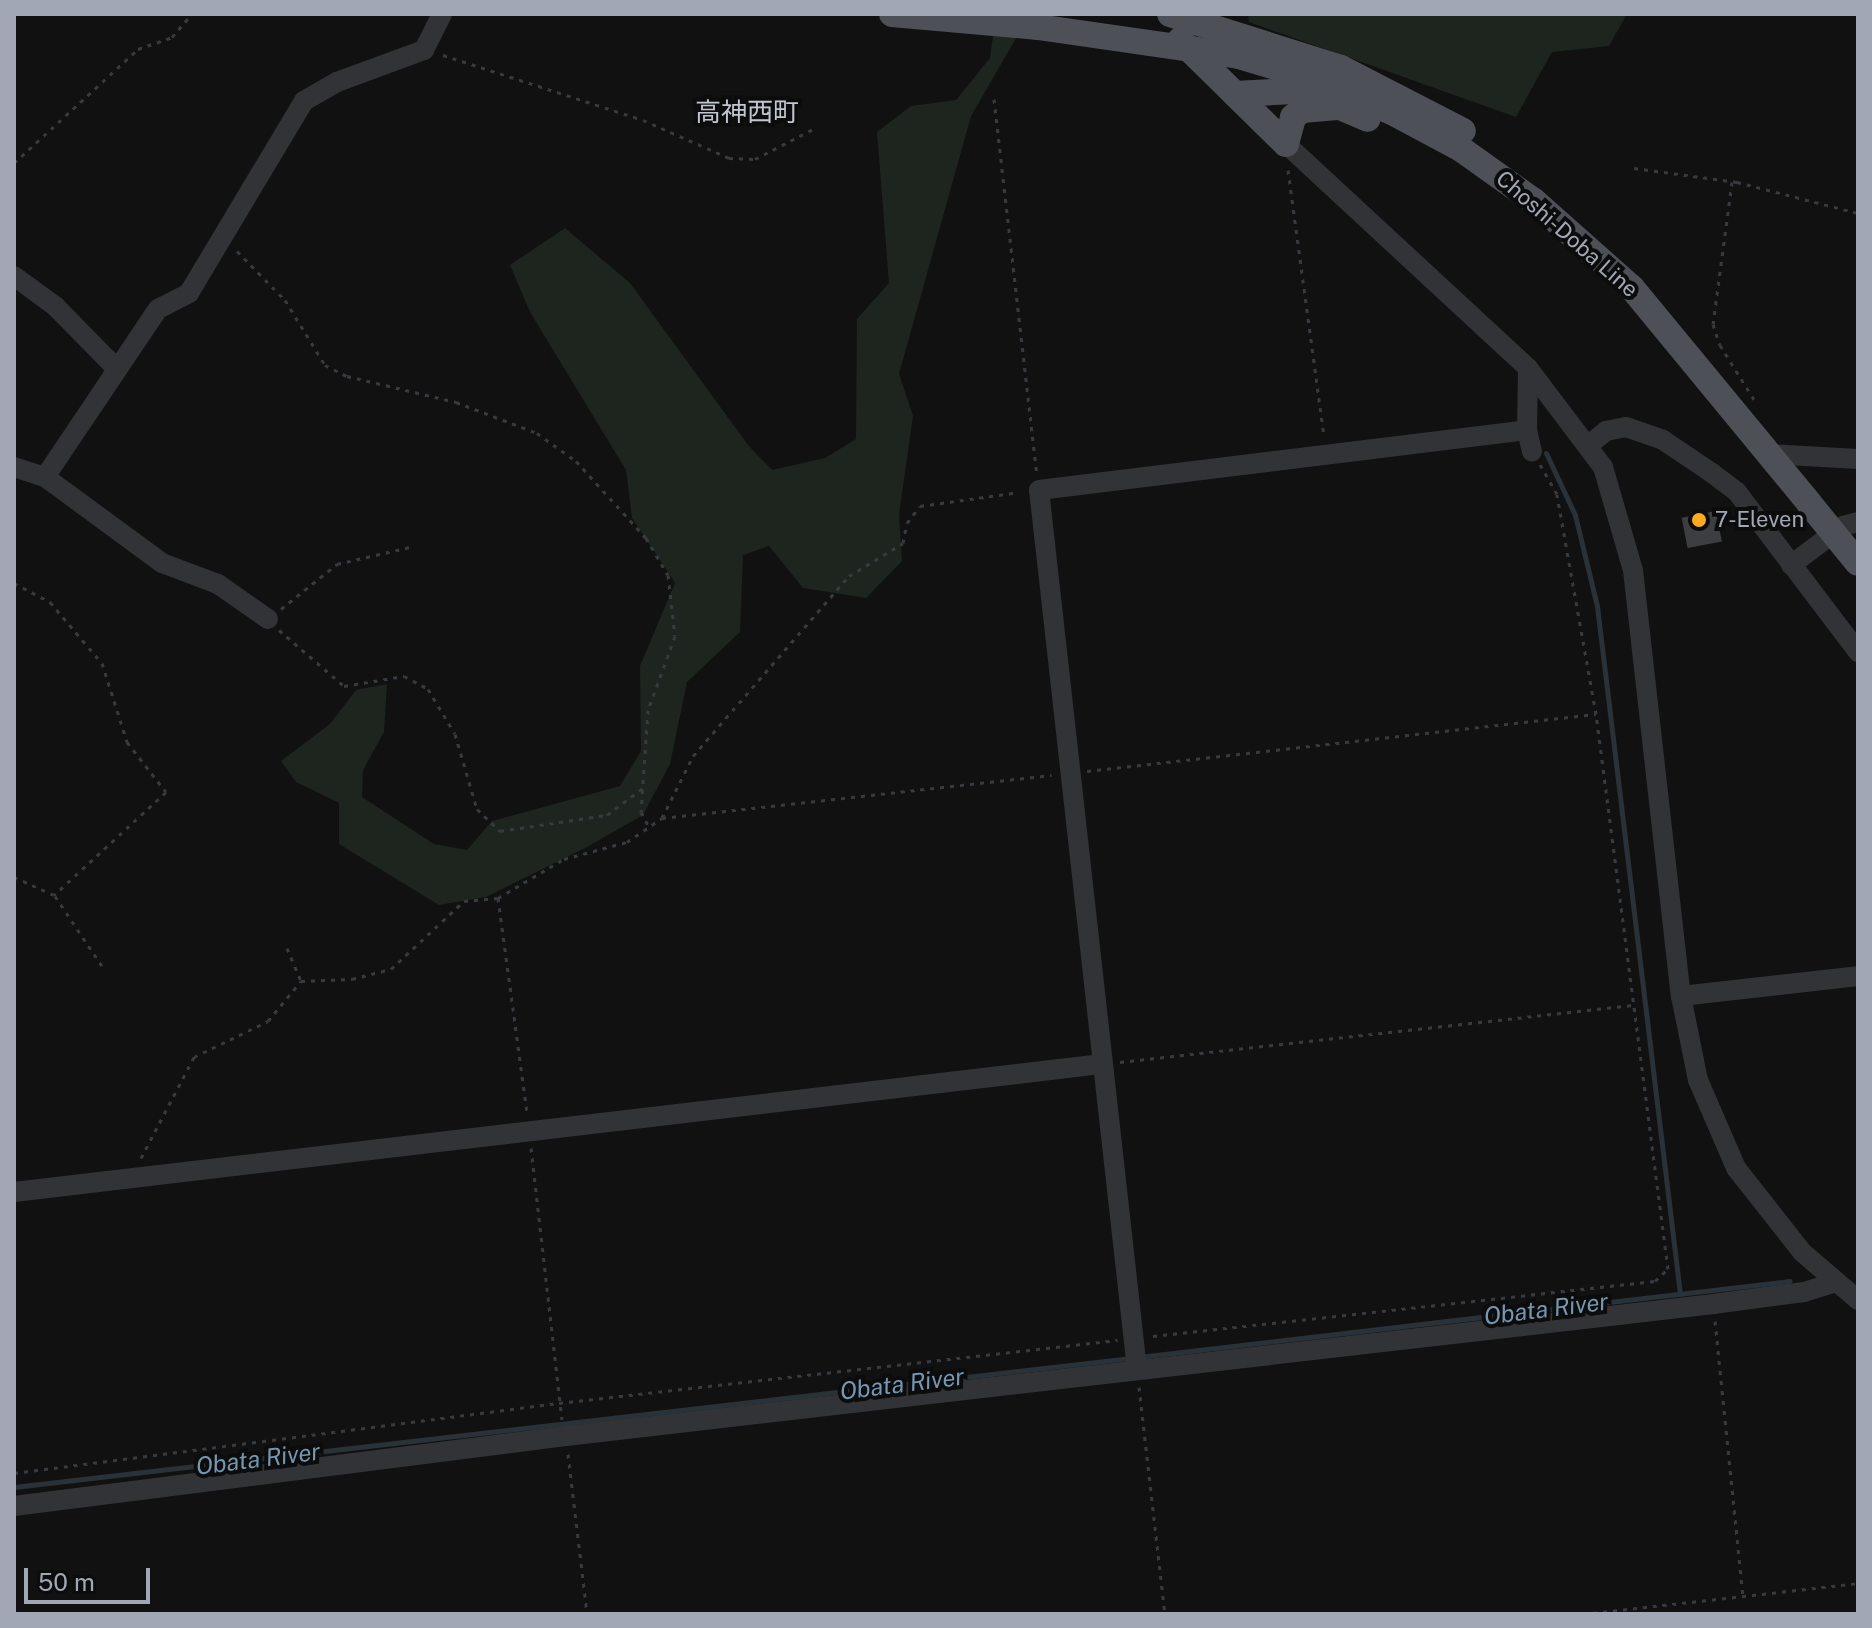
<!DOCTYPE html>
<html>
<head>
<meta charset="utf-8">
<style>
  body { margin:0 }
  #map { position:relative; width:1872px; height:1628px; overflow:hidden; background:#111112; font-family:"Public Sans","Noto Sans JP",sans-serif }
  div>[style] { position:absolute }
  .green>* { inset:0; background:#1d251e }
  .stream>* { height:5px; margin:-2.5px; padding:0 2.5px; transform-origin:2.5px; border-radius:2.5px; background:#293238 }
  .building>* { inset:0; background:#3d3e42; transform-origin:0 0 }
  .path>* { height:3px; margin-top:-1.5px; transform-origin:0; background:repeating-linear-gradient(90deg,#373a3f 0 4px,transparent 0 10px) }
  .minor>* { height:20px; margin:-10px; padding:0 10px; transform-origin:10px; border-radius:10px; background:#313337 }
  .major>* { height:26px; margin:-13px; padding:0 13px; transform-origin:13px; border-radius:13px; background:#4d5057 }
  .major-bridge>* { height:26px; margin:-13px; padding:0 13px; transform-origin:13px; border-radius:13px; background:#4d5057 }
  .dots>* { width:22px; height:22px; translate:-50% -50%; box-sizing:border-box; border:4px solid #0c0c0d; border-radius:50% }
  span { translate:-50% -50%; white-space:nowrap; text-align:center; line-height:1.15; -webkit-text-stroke:8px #0c0c0d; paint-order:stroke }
  .street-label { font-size:22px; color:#a1a7b4 }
  .poi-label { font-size:22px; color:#a1a7b4 }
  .left { translate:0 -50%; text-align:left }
  .water-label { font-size:24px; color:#7598b2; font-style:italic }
  .quarter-label { font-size:26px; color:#c2c6d0 }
  .frame { position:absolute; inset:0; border:16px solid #a1a7b4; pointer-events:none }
  .scale { position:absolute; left:24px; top:1568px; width:126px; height:36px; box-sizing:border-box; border:4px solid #a1a7b4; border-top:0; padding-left:10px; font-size:24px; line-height:28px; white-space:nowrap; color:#a1a7b4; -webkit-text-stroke:6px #0c0c0d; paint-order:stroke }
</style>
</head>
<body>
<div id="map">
  <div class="green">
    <i style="clip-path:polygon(971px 14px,1030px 14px,971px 116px,899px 374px,913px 416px,899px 515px,902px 561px,866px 598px,803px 588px,769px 546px,743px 555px,740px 632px,687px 682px,670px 764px,643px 815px,587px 847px,486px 897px,439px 905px,339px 844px,339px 803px,296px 782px,281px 761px,330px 724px,356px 690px,387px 684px,384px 732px,363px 770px,362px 797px,434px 844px,467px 850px,492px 821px,620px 786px,641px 751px,640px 666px,675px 583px,632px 518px,626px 470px,530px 312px,510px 265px,565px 228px,630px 283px,748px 445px,772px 470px,825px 458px,856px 439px,857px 319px,889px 283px,877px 132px,911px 106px,956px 100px,990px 58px,993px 36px)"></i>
    <i style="clip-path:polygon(1248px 14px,1627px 14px,1609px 46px,1552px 52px,1516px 117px,1249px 22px)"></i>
  </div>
  <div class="stream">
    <i style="left:1546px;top:453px;width:68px;rotate:64.9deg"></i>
    <i style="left:1575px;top:515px;width:94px;rotate:76.4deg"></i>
    <i style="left:1597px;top:606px;width:693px;rotate:83.12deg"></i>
    <i style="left:1139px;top:1357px;width:655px;rotate:-6.66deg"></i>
    <i style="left:14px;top:1487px;width:1123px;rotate:-6.59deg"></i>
  </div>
  <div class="building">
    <i style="left:1716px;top:511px;width:31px;height:35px;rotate:79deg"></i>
  </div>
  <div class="path">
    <i style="left:443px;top:55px;width:210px;rotate:18deg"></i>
    <i style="left:643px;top:120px;width:94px;rotate:23.8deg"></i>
    <i style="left:729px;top:158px;width:26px;rotate:2deg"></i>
    <i style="left:755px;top:159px;width:68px;rotate:-27.3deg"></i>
    <i style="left:994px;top:99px;width:377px;rotate:83.5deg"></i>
    <i style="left:14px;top:163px;width:168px;rotate:-42.6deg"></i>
    <i style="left:138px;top:49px;width:36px;rotate:-19deg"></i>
    <i style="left:172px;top:37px;width:30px;rotate:-49deg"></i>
    <i style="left:1634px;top:168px;width:104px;rotate:7.7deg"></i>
    <i style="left:1737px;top:182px;width:125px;rotate:14.4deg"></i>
    <i style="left:1288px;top:170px;width:267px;rotate:82.3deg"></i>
    <i style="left:1732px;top:182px;width:143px;rotate:97.6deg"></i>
    <i style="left:1713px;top:324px;width:22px;rotate:72deg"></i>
    <i style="left:1720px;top:345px;width:66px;rotate:58deg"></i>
    <i style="left:237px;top:251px;width:69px;rotate:45.6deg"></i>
    <i style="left:285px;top:300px;width:76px;rotate:58.4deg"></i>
    <i style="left:325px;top:365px;width:25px;rotate:27deg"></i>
    <i style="left:347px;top:376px;width:112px;rotate:13.4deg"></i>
    <i style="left:456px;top:402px;width:87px;rotate:20.9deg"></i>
    <i style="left:537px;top:433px;width:48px;rotate:35.7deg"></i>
    <i style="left:576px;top:461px;width:104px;rotate:47.7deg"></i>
    <i style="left:646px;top:538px;width:43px;rotate:59.3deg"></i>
    <i style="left:668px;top:575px;width:61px;rotate:83.5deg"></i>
    <i style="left:675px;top:636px;width:79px;rotate:110deg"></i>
    <i style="left:648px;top:710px;width:102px;rotate:93.9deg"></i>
    <i style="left:641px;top:812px;width:17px;rotate:62deg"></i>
    <i style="left:14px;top:583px;width:41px;rotate:27.8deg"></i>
    <i style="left:50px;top:602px;width:80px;rotate:49.6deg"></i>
    <i style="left:102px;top:663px;width:83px;rotate:72.4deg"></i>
    <i style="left:127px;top:742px;width:63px;rotate:52deg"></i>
    <i style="left:166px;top:792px;width:152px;rotate:137.4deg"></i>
    <i style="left:54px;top:895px;width:44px;rotate:-155.8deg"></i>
    <i style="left:281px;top:609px;width:72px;rotate:-38.8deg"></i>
    <i style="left:337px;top:564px;width:75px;rotate:-13.1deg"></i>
    <i style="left:279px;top:630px;width:86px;rotate:40.7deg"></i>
    <i style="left:344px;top:686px;width:61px;rotate:-9.5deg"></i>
    <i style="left:404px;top:676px;width:27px;rotate:28deg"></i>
    <i style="left:428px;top:689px;width:52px;rotate:59deg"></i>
    <i style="left:455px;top:734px;width:78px;rotate:73.7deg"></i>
    <i style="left:477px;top:809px;width:32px;rotate:44deg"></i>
    <i style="left:500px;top:831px;width:108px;rotate:-8.5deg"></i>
    <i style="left:607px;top:815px;width:45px;rotate:-36.9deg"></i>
    <i style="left:1087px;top:771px;width:512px;rotate:-6.39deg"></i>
    <i style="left:662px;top:818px;width:392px;rotate:-6.3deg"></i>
    <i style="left:55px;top:896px;width:88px;rotate:56.1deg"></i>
    <i style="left:498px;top:898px;width:217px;rotate:82.3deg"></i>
    <i style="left:287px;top:948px;width:36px;rotate:67deg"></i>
    <i style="left:1120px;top:1062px;width:516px;rotate:-6.34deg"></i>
    <i style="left:531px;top:1148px;width:273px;rotate:83.5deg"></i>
    <i style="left:141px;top:1158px;width:114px;rotate:-62.3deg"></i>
    <i style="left:194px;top:1057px;width:82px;rotate:-25.9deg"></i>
    <i style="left:268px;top:1021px;width:52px;rotate:-50.5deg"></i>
    <i style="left:301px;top:981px;width:51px;rotate:-2.2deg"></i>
    <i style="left:352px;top:979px;width:40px;rotate:-14.4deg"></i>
    <i style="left:391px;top:969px;width:100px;rotate:-43deg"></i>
    <i style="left:464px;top:901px;width:34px;rotate:-5deg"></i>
    <i style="left:498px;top:898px;width:77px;rotate:-30.6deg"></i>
    <i style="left:564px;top:859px;width:65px;rotate:-15.1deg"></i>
    <i style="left:627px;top:842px;width:42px;rotate:-34.4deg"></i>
    <i style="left:662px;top:818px;width:69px;rotate:-63.4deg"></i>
    <i style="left:693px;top:756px;width:238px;rotate:-49.1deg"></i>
    <i style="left:849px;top:576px;width:63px;rotate:-31.4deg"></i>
    <i style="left:903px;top:543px;width:20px;rotate:-79deg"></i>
    <i style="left:907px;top:523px;width:21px;rotate:-53deg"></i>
    <i style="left:920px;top:506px;width:100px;rotate:-8deg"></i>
    <i style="left:1715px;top:1321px;width:276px;rotate:84.2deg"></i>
    <i style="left:1153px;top:1336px;width:505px;rotate:-6.25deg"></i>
    <i style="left:1655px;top:1281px;width:18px;rotate:-43deg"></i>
    <i style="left:1668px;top:1269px;width:560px;rotate:-97.39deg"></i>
    <i style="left:1596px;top:714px;width:223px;rotate:-100.1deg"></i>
    <i style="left:1557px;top:494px;width:34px;rotate:-120deg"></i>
    <i style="left:1139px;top:1387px;width:228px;rotate:83.5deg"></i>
    <i style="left:568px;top:1454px;width:161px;rotate:83.2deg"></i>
    <i style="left:14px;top:1473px;width:549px;rotate:-7.32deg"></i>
    <i style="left:559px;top:1403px;width:562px;rotate:-6.44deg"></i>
    <i style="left:1583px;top:1614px;width:277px;rotate:-6.4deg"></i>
  </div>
  <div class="minor">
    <i style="left:1286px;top:144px;width:330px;rotate:42.8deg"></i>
    <i style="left:1528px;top:368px;width:124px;rotate:52.9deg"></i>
    <i style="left:1603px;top:467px;width:107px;rotate:73.8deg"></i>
    <i style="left:1633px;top:570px;width:429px;rotate:83.6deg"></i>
    <i style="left:1681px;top:996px;width:86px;rotate:78.6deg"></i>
    <i style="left:1698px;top:1080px;width:96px;rotate:66.6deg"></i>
    <i style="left:1736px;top:1168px;width:107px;rotate:51.8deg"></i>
    <i style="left:1802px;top:1252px;width:74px;rotate:40.6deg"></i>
    <i style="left:14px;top:276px;width:51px;rotate:36.2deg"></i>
    <i style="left:55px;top:306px;width:86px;rotate:45.5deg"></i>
    <i style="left:1528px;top:368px;width:62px;rotate:90.9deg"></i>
    <i style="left:1527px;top:430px;width:22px;rotate:77deg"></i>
    <i style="left:1590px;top:444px;width:21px;rotate:-39deg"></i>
    <i style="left:1606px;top:431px;width:20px;rotate:-11deg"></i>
    <i style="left:1626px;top:427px;width:39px;rotate:19deg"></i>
    <i style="left:1663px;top:440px;width:59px;rotate:34deg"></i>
    <i style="left:1712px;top:473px;width:31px;rotate:37deg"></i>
    <i style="left:1737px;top:492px;width:201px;rotate:52.9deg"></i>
    <i style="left:1771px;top:454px;width:87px;rotate:3.3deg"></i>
    <i style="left:14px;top:467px;width:33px;rotate:18deg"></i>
    <i style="left:45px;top:477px;width:145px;rotate:36.3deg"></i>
    <i style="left:162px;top:563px;width:60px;rotate:20.6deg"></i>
    <i style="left:218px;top:584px;width:61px;rotate:35deg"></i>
    <i style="left:45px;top:477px;width:202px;rotate:-56.1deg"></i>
    <i style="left:158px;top:309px;width:35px;rotate:-27deg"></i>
    <i style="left:189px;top:293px;width:224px;rotate:-59.1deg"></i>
    <i style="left:304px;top:101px;width:38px;rotate:-30deg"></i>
    <i style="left:337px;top:82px;width:93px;rotate:-20.2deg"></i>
    <i style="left:424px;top:50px;width:40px;rotate:-63.4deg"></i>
    <i style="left:1791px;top:565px;width:65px;rotate:-36.9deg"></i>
    <i style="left:1843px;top:526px;width:16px;rotate:-15deg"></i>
    <i style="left:1681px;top:996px;width:178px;rotate:-6.4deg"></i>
    <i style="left:14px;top:1192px;width:1096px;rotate:-6.71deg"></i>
    <i style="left:1137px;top:1369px;width:884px;rotate:-96.36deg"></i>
    <i style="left:1039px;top:490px;width:492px;rotate:-7deg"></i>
    <i style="left:14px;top:1506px;width:556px;rotate:-7.23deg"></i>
    <i style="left:566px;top:1436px;width:1155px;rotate:-6.56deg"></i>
    <i style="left:1713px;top:1304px;width:92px;rotate:-7.5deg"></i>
    <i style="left:1804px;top:1292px;width:34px;rotate:-17deg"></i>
  </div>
  <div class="major">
    <i style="left:892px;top:14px;width:147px;rotate:5.1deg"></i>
    <i style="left:1170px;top:14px;width:179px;rotate:17.5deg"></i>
    <i style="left:1341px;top:68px;width:137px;rotate:27.3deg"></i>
    <i style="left:1180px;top:40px;width:148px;rotate:44.5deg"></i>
    <i style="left:1239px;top:56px;width:69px;rotate:16.9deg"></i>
    <i style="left:1305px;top:76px;width:94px;rotate:22.5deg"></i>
    <i style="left:1392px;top:112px;width:78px;rotate:28.2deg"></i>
    <i style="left:1461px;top:149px;width:90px;rotate:35.5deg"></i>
    <i style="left:1534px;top:201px;width:131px;rotate:41.6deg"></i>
    <i style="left:1632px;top:288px;width:278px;rotate:50.5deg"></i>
    <i style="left:1235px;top:94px;width:59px;rotate:-2.9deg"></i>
    <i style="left:1294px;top:91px;width:37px;rotate:17deg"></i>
    <i style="left:1286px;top:144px;width:28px;rotate:-75deg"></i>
    <i style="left:1293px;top:117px;width:11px;rotate:-38deg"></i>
    <i style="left:1302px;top:110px;width:38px;rotate:-5deg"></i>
    <i style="left:1340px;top:107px;width:30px;rotate:23deg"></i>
  </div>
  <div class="major-bridge">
    <i style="left:1038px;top:27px;width:203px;rotate:8.2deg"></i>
    <i style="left:1809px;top:503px;width:77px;rotate:50.8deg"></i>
  </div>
  <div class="dots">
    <i style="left:1699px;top:520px;background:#fcaa1f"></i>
  </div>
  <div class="street-label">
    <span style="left:1567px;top:234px;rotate:41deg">Choshi-Doba Line</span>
  </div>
  <div class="poi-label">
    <span class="left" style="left:1715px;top:520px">7-Eleven</span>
  </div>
  <div class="water-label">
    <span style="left:1546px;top:1309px;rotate:-7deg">Obata River</span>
    <span style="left:902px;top:1384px;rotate:-7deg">Obata River</span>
    <span style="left:258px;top:1459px;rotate:-7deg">Obata River</span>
  </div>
  <div class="quarter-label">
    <span style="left:747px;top:112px">高神西町</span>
  </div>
  <div class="frame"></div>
  <div class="scale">50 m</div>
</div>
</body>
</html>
